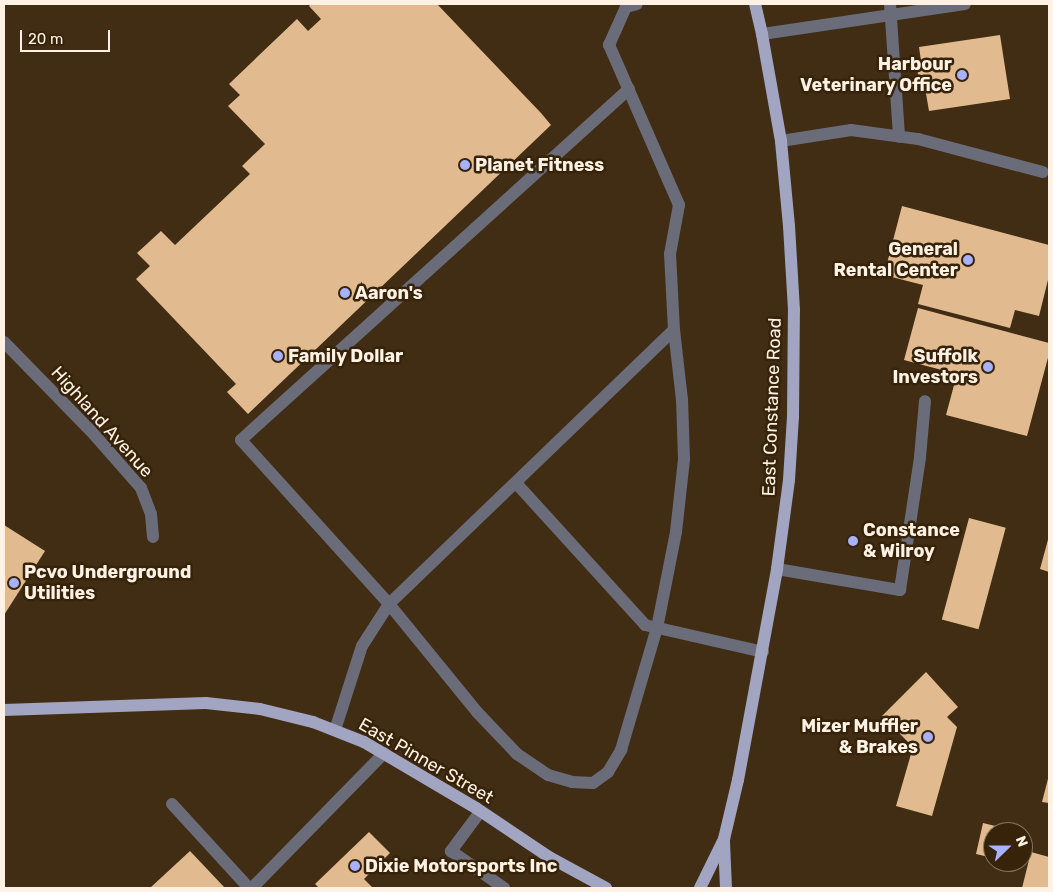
<!DOCTYPE html>
<html>
<head>
<meta charset="utf-8">
<style>
  body { margin:0 }
  #map { position:relative; width:1053px; height:892px; overflow:hidden; background:#412d14; font-family:Rubik,sans-serif }
  div>[style] { position:absolute }
  .building>* { inset:0; background:#e1bb8f; transform-origin:0 0 }
  .minor>* { height:12px; margin:-6px; padding:0 6px; transform-origin:6px; border-radius:6px; background:#6a6c7a }
  .major>* { height:12px; margin:-6px; padding:0 6px; transform-origin:6px; border-radius:6px; background:#a1a5c1 }
  .dots>* { width:14px; height:14px; translate:-50% -50%; box-sizing:border-box; border:2px solid #36230a; border-radius:50% }
  span { translate:-50% -50%; white-space:nowrap; text-align:center; line-height:1.15; -webkit-text-stroke:5px #36230a; paint-order:stroke }
  .poi-label { font-size:18px; color:#fff2e4; font-weight:700 }
  .right { translate:-100% -50%; text-align:right }
  .left { translate:0 -50%; text-align:left }
  .street-label { font-size:18px; color:#fff2e4 }
  .frame { position:absolute; inset:0; border:5px solid #fff2e4; pointer-events:none }
  .north { position:absolute; left:983px; top:822px; width:50px; height:50px; box-sizing:border-box; background:#36230a; border:1px solid #867661; border-radius:50%; rotate:68deg; font-size:14px; font-weight:700; line-height:20px; text-align:center; color:#fff2e4 }
  .north::after { content:''; display:block; margin:auto; width:18px; height:22px; background:#a7b1fc; clip-path:polygon(50% 0,100% 100%,50% 72%,0 100%) }
  .scale { position:absolute; left:20px; top:30px; width:90px; height:22px; box-sizing:border-box; border:2px solid #fff2e4; border-top:0; padding-left:6px; font-size:15px; line-height:18px; white-space:nowrap; color:#fff2e4; -webkit-text-stroke:4px #36230a; paint-order:stroke }
</style>
</head>
<body>
<div id="map">
  <div class="building">
    <i style="clip-path:polygon(311px 4px,437px 4px,541px 113px,551px 125px,248px 414px,227px 392px,236px 384px,136px 279px,150px 266px,137px 253px,161px 231px,175px 245px,250px 174px,242px 166px,265px 144px,228px 106px,240px 95px,229px 84px,297px 19px,308px 31px,321px 19px,309px 6px)"></i>
    <i style="clip-path:polygon(1000px 35px,1010px 99px,929px 111px,924px 82px,919px 82px,917px 68px,922px 68px,919px 47px)"></i>
    <i style="clip-path:polygon(902px 206px,1049px 245px,1049px 276px,1039px 316px,1015px 310px,1010px 328px,918px 304px,923px 285px,884px 275px)"></i>
    <i style="clip-path:polygon(918px 308px,1049px 343px,1049px 354px,1027px 436px,946px 415px,957px 374px,904px 360px)"></i>
    <i style="left:969px;top:518px;width:38px;height:105px;rotate:15deg"></i>
    <i style="clip-path:polygon(4px 525px,45px 551px,4px 615px)"></i>
    <i style="clip-path:polygon(1049px 536px,1049px 572px,1040px 569px)"></i>
    <i style="clip-path:polygon(926px 672px,958px 707px,947px 717px,957px 727px,932px 816px,896px 806px,913px 747px,882px 716px)"></i>
    <i style="clip-path:polygon(1049px 775px,1049px 803px,1042px 802px)"></i>
    <i style="clip-path:polygon(983px 823px,1016px 831px,993px 832px,993px 858px,976px 854px)"></i>
    <i style="clip-path:polygon(369px 832px,390px 853px,364px 879px,373px 888px,319px 888px,315px 884px)"></i>
    <i style="clip-path:polygon(190px 851px,225px 888px,150px 888px)"></i>
    <i style="clip-path:polygon(1031px 852px,1049px 857px,1049px 888px,1022px 888px)"></i>
  </div>
  <div class="minor">
    <i style="left:890px;top:4px;width:133px;rotate:86.1deg"></i>
    <i style="left:762px;top:34px;width:205px;rotate:-8.4deg"></i>
    <i style="left:629px;top:89px;width:523px;rotate:137.87deg"></i>
    <i style="left:241px;top:440px;width:221px;rotate:47.9deg"></i>
    <i style="left:389px;top:604px;width:139px;rotate:50.8deg"></i>
    <i style="left:477px;top:712px;width:58px;rotate:46.4deg"></i>
    <i style="left:517px;top:754px;width:37px;rotate:34deg"></i>
    <i style="left:548px;top:775px;width:25px;rotate:16deg"></i>
    <i style="left:572px;top:782px;width:21px;rotate:3deg"></i>
    <i style="left:593px;top:783px;width:19px;rotate:-36deg"></i>
    <i style="left:608px;top:772px;width:26px;rotate:-59deg"></i>
    <i style="left:621px;top:750px;width:127px;rotate:-73.6deg"></i>
    <i style="left:657px;top:628px;width:98px;rotate:-78.8deg"></i>
    <i style="left:676px;top:532px;width:73px;rotate:-83.7deg"></i>
    <i style="left:684px;top:459px;width:59px;rotate:-91.9deg"></i>
    <i style="left:682px;top:400px;width:70px;rotate:-96.5deg"></i>
    <i style="left:781px;top:141px;width:71px;rotate:-8.9deg"></i>
    <i style="left:851px;top:130px;width:68px;rotate:7.7deg"></i>
    <i style="left:918px;top:139px;width:129px;rotate:14.8deg"></i>
    <i style="left:4px;top:342px;width:124px;rotate:45.7deg"></i>
    <i style="left:91px;top:431px;width:76px;rotate:48.7deg"></i>
    <i style="left:141px;top:488px;width:28px;rotate:69deg"></i>
    <i style="left:151px;top:514px;width:23px;rotate:85deg"></i>
    <i style="left:516px;top:483px;width:192px;rotate:47.7deg"></i>
    <i style="left:645px;top:625px;width:121px;rotate:12.9deg"></i>
    <i style="left:777px;top:569px;width:125px;rotate:9.7deg"></i>
    <i style="left:900px;top:590px;width:134px;rotate:-81.4deg"></i>
    <i style="left:920px;top:457px;width:56px;rotate:-84.9deg"></i>
    <i style="left:335px;top:730px;width:88px;rotate:-72.2deg"></i>
    <i style="left:362px;top:646px;width:50px;rotate:-57.3deg"></i>
    <i style="left:389px;top:604px;width:395px;rotate:-43.9deg"></i>
    <i style="left:674px;top:330px;width:76px;rotate:-93deg"></i>
    <i style="left:670px;top:254px;width:50px;rotate:-79.6deg"></i>
    <i style="left:679px;top:205px;width:175px;rotate:-113.6deg"></i>
    <i style="left:609px;top:45px;width:42px;rotate:-65.9deg"></i>
    <i style="left:626px;top:7px;width:11px;rotate:-15deg"></i>
    <i style="left:172px;top:804px;width:114px;rotate:47.5deg"></i>
    <i style="left:480px;top:812px;width:49px;rotate:126.6deg"></i>
    <i style="left:451px;top:851px;width:65px;rotate:34.9deg"></i>
    <i style="left:252px;top:888px;width:189px;rotate:-45.6deg"></i>
  </div>
  <div class="major">
    <i style="left:4px;top:710px;width:202px;rotate:-2deg"></i>
    <i style="left:206px;top:703px;width:54px;rotate:6.3deg"></i>
    <i style="left:260px;top:709px;width:55px;rotate:13.8deg"></i>
    <i style="left:313px;top:722px;width:55px;rotate:21.4deg"></i>
    <i style="left:364px;top:742px;width:130px;rotate:30.5deg"></i>
    <i style="left:476px;top:808px;width:88px;rotate:33.9deg"></i>
    <i style="left:549px;top:857px;width:65px;rotate:28.5deg"></i>
    <i style="left:724px;top:842px;width:46px;rotate:87.5deg"></i>
    <i style="left:700px;top:888px;width:55px;rotate:-63.9deg"></i>
    <i style="left:724px;top:839px;width:61px;rotate:-76.7deg"></i>
    <i style="left:738px;top:780px;width:215px;rotate:-79.5deg"></i>
    <i style="left:777px;top:569px;width:90px;rotate:-82.3deg"></i>
    <i style="left:789px;top:480px;width:63px;rotate:-86.4deg"></i>
    <i style="left:793px;top:417px;width:107px;rotate:-89.5deg"></i>
    <i style="left:794px;top:310px;width:84px;rotate:-93.4deg"></i>
    <i style="left:789px;top:226px;width:85px;rotate:-95.4deg"></i>
    <i style="left:781px;top:141px;width:109px;rotate:-100.1deg"></i>
    <i style="left:762px;top:34px;width:31px;rotate:-103deg"></i>
  </div>
  <div class="dots">
    <i style="left:962px;top:75px;background:#a7b1fc"></i>
    <i style="left:465px;top:165px;background:#a7b1fc"></i>
    <i style="left:968px;top:260px;background:#a7b1fc"></i>
    <i style="left:345px;top:293px;background:#a7b1fc"></i>
    <i style="left:278px;top:356px;background:#a7b1fc"></i>
    <i style="left:988px;top:367px;background:#a7b1fc"></i>
    <i style="left:853px;top:541px;background:#a7b1fc"></i>
    <i style="left:14px;top:583px;background:#a7b1fc"></i>
    <i style="left:928px;top:737px;background:#a7b1fc"></i>
    <i style="left:355px;top:866px;background:#a7b1fc"></i>
  </div>
  <div class="poi-label">
    <span class="right" style="left:952px;top:75px">Harbour<br>Veterinary Office</span>
    <span class="left" style="left:475px;top:165px">Planet Fitness</span>
    <span class="right" style="left:958px;top:260px">General<br>Rental Center</span>
    <span class="left" style="left:355px;top:293px">Aaron's</span>
    <span class="left" style="left:288px;top:356px">Family Dollar</span>
    <span class="right" style="left:978px;top:367px">Suffolk<br>Investors</span>
    <span class="left" style="left:863px;top:541px">Constance<br>&amp; Wilroy</span>
    <span class="left" style="left:24px;top:583px">Pcvo Underground<br>Utilities</span>
    <span class="right" style="left:918px;top:737px">Mizer Muffler<br>&amp; Brakes</span>
    <span class="left" style="left:365px;top:866px">Dixie Motorsports Inc</span>
  </div>
  <div class="street-label">
    <span style="left:772px;top:407px;rotate:-88deg">East Constance Road</span>
    <span style="left:102px;top:422px;rotate:48deg">Highland Avenue</span>
    <span style="left:426px;top:761px;rotate:30deg">East Pinner Street</span>
  </div>
  <div class="frame"></div>
  <div class="north">N</div>
  <div class="scale">20 m</div>
</div>
</body>
</html>
